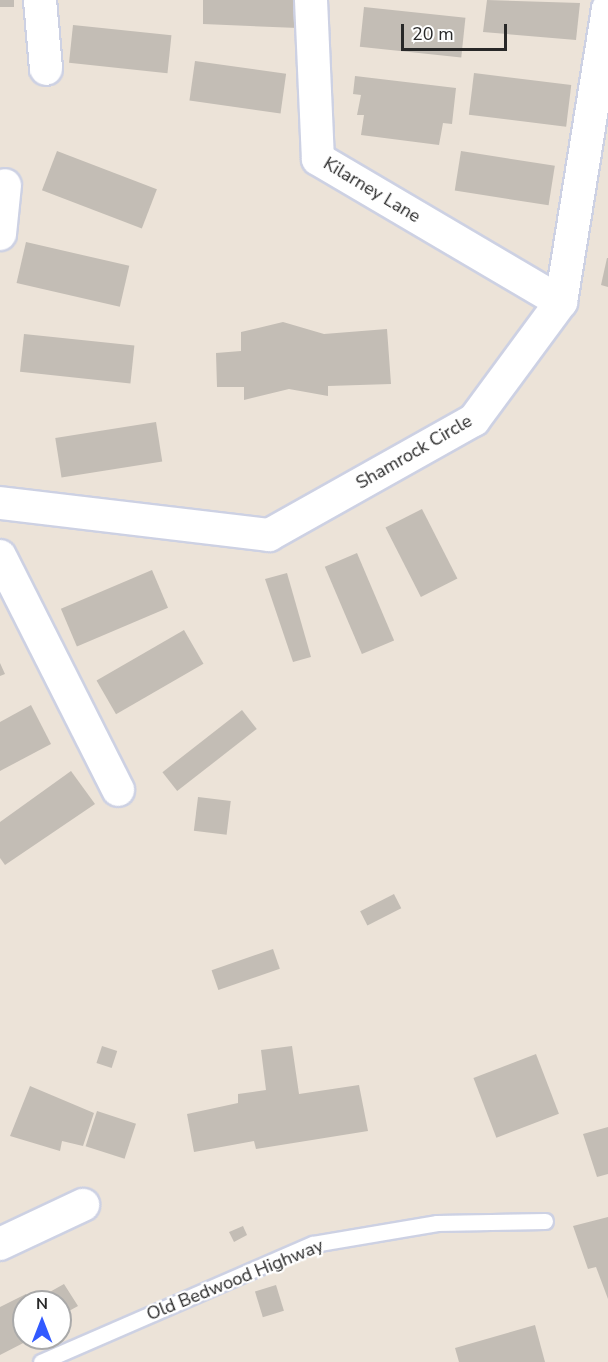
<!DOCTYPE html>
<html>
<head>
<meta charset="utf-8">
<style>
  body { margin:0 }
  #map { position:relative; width:608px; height:1362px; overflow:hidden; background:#ece3d8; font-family:"Nunito Sans",sans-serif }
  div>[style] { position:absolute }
  .building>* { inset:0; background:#c3bdb5; transform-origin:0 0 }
  .roads { filter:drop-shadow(2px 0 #cdd1e3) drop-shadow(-2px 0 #cdd1e3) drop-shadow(0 2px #cdd1e3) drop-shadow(0 -2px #cdd1e3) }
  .lane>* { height:15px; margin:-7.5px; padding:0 7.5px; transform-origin:7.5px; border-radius:7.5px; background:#fff }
  .street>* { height:32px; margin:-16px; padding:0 16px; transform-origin:16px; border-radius:16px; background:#fff }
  span { translate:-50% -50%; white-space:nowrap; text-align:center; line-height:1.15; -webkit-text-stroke:4.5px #fff; paint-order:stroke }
  .street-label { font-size:18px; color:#282828 }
  .north { position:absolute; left:12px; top:1290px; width:60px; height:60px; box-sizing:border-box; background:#fff; border:2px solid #a9a9a9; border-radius:50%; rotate:0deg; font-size:16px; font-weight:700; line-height:24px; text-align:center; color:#282828 }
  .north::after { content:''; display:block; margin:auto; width:21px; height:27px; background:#325aff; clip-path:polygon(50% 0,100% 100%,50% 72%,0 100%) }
  .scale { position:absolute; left:401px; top:24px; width:106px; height:27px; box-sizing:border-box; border:3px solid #282828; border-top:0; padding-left:8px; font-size:18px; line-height:21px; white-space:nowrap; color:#282828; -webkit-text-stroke:4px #fff; paint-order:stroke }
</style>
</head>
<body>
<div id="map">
  <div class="building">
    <i style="left:0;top:0;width:14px;height:7px"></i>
    <i style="clip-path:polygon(203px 0,297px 0,298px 28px,203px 24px)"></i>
    <i style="clip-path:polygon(487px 0,580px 3px,576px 40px,483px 32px)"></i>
    <i style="left:364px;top:7px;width:102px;height:40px;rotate:6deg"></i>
    <i style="left:73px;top:25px;width:99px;height:38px;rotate:6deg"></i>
    <i style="left:195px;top:61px;width:92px;height:40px;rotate:8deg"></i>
    <i style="left:474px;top:73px;width:98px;height:42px;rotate:7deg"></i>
    <i style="clip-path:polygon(355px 76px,456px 88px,452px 124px,443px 123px,439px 145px,361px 135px,364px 115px,357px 115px,361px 95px,353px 94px)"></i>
    <i style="left:57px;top:151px;width:107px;height:42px;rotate:21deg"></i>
    <i style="left:461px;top:151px;width:95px;height:40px;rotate:9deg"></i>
    <i style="left:26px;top:242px;width:106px;height:42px;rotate:13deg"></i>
    <i style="clip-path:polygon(607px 258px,608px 258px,608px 287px,601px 285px)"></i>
    <i style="clip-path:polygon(283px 322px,324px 334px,387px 329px,391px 384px,328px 386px,328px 396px,289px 389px,244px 400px,244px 387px,217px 387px,216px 353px,241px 351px,241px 332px)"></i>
    <i style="left:24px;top:334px;width:111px;height:38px;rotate:6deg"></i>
    <i style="left:156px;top:422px;width:40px;height:102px;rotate:81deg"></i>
    <i style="left:422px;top:509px;width:78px;height:41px;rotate:63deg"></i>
    <i style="left:357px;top:553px;width:95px;height:35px;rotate:67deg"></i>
    <i style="left:152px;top:570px;width:41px;height:99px;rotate:67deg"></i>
    <i style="clip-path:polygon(287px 573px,311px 657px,293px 662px,265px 579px)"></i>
    <i style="left:184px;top:630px;width:39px;height:101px;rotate:60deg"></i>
    <i style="clip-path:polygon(0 663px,5px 674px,0 676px)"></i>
    <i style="clip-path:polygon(31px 705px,51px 744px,0 771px,0 722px)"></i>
    <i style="left:242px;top:710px;width:24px;height:101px;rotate:52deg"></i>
    <i style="clip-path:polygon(71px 771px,95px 804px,5px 865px,0 858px,0 822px)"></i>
    <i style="left:198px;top:797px;width:33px;height:34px;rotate:7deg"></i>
    <i style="left:394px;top:894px;width:16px;height:38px;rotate:63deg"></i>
    <i style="left:273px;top:949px;width:21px;height:65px;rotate:71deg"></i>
    <i style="left:102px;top:1046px;width:16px;height:18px;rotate:18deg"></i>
    <i style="clip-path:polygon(292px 1046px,299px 1094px,359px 1085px,368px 1131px,256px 1149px,254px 1141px,194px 1152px,187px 1114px,238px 1103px,238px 1094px,266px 1090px,261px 1050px)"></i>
    <i style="left:536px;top:1054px;width:64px;height:67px;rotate:69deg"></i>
    <i style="clip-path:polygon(30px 1086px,94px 1113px,83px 1146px,62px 1141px,60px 1151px,10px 1136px)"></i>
    <i style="left:97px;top:1111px;width:41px;height:37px;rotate:18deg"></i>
    <i style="clip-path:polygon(608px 1127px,608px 1174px,597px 1177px,583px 1134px)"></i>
    <i style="clip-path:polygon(608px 1217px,608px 1299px,596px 1267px,588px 1269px,573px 1226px)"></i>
    <i style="clip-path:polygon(243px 1226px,247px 1235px,234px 1242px,229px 1232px)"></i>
    <i style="clip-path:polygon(64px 1284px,78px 1306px,60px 1316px,60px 1302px,42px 1302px,39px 1298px)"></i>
    <i style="left:276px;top:1285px;width:27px;height:22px;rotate:73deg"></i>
    <i style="clip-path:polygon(26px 1294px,30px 1302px,24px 1302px,24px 1338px,33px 1338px,0 1355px,0 1307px)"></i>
    <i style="clip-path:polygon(535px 1325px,545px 1362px,459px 1362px,455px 1348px)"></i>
  </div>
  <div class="roads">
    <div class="lane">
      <i style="left:41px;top:1362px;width:296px;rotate:-23.5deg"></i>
      <i style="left:313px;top:1244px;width:126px;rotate:-9.6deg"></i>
      <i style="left:437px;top:1223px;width:108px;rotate:-1.1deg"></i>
    </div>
    <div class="street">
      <i style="left:40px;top:0;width:69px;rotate:85deg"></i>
      <i style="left:311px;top:0;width:159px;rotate:87.5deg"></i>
      <i style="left:318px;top:159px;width:282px;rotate:30.5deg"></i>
      <i style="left:0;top:234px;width:49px;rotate:-84.2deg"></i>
      <i style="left:0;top:503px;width:271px;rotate:6.8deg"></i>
      <i style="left:269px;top:535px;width:235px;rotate:-29.3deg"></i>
      <i style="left:474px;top:420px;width:147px;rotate:-53.6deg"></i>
      <i style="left:561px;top:302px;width:297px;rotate:-80.9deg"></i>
      <i style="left:0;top:556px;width:262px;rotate:63.2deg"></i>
      <i style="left:0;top:1244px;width:92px;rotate:-25.2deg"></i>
    </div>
  </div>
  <div class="street-label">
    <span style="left:372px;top:190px;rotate:31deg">Kilarney Lane</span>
    <span style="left:414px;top:452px;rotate:-30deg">Shamrock Circle</span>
    <span style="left:235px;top:1280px;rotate:-22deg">Old Bedwood Highway</span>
  </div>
  <div class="north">N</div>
  <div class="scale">20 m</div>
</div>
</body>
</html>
